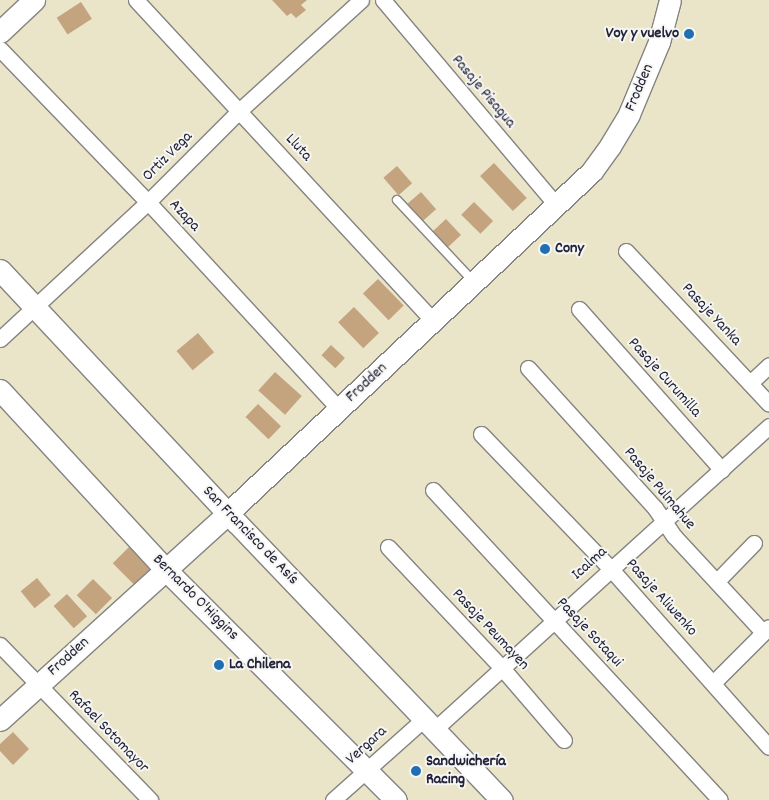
<!DOCTYPE html>
<html>
<head>
<meta charset="utf-8">
<style>
  body { margin:0 }
  #map { position:relative; width:769px; height:800px; overflow:hidden; background:#eae5c9; font-family:Dekko,sans-serif }
  div>[style] { position:absolute }
  .building>* { inset:0; background:#c4a37f; transform-origin:0 0 }
  .roads { filter:drop-shadow(1px 0 #868482) drop-shadow(-1px 0 #868482) drop-shadow(0 1px #868482) drop-shadow(0 -1px #868482) }
  .lane>* { height:8px; margin:-4px; padding:0 4px; transform-origin:4px; border-radius:4px; background:#fff }
  .street>* { height:15px; margin:-7.5px; padding:0 7.5px; transform-origin:7.5px; border-radius:7.5px; background:#fff }
  .secondary>* { height:21px; margin:-10.5px; padding:0 10.5px; transform-origin:10.5px; border-radius:10.5px; background:#fff }
  .dots>* { width:14px; height:14px; translate:-50% -50%; box-sizing:border-box; border:2px solid #f6f6f2; border-radius:50% }
  span { translate:-50% -50%; white-space:nowrap; text-align:center; line-height:1.15; -webkit-text-stroke:4px #f6f6f2; paint-order:stroke }
  .poi-label { font-size:16px; color:#22223b; font-weight:700 }
  .right { translate:-100% -50%; text-align:right }
  .left { translate:0 -50%; text-align:left }
  .street-label { font-size:16px; color:#22223b }
</style>
</head>
<body>
<div id="map">
  <div class="building">
    <i style="clip-path:polygon(272px 0,307px 0,301px 5px,306px 10px,296px 18px,291px 13px,287px 16px)"></i>
    <i style="left:81px;top:2px;width:20px;height:29px;rotate:57deg"></i>
    <i style="left:494px;top:163px;width:48px;height:19px;rotate:47deg"></i>
    <i style="left:397px;top:166px;width:23px;height:18px;rotate:49deg"></i>
    <i style="left:421px;top:192px;width:23px;height:18px;rotate:49deg"></i>
    <i style="left:474px;top:202px;width:27px;height:18px;rotate:45deg"></i>
    <i style="left:446px;top:219px;width:22px;height:18px;rotate:47deg"></i>
    <i style="left:378px;top:279px;width:37px;height:21px;rotate:46deg"></i>
    <i style="left:354px;top:307px;width:36px;height:22px;rotate:46deg"></i>
    <i style="left:198px;top:333px;width:25px;height:28px;rotate:50deg"></i>
    <i style="left:331px;top:345px;width:19px;height:14px;rotate:43deg"></i>
    <i style="left:275px;top:372px;width:36px;height:25px;rotate:42deg"></i>
    <i style="left:258px;top:404px;width:32px;height:18px;rotate:44deg"></i>
    <i style="left:129px;top:547px;width:31px;height:23px;rotate:45deg"></i>
    <i style="left:37px;top:578px;width:22px;height:21px;rotate:51deg"></i>
    <i style="left:93px;top:579px;width:27px;height:23px;rotate:45deg"></i>
    <i style="left:67px;top:594px;width:30px;height:18px;rotate:48deg"></i>
    <i style="clip-path:polygon(13px 732px,29px 749px,13px 765px,0 751px,0 744px)"></i>
  </div>
  <div class="roads">
    <div class="lane">
      <i style="left:397px;top:200px;width:111px;rotate:46.8deg"></i>
    </div>
    <div class="street">
      <i style="left:136px;top:0;width:437px;rotate:47.2deg"></i>
      <i style="left:383px;top:0;width:270px;rotate:49.8deg"></i>
      <i style="left:0;top:49px;width:213px;rotate:46deg"></i>
      <i style="left:148px;top:202px;width:282px;rotate:47.3deg"></i>
      <i style="left:626px;top:251px;width:209px;rotate:46.9deg"></i>
      <i style="left:579px;top:309px;width:215px;rotate:48.4deg"></i>
      <i style="left:0;top:339px;width:202px;rotate:-42.8deg"></i>
      <i style="left:148px;top:202px;width:129px;rotate:-45deg"></i>
      <i style="left:239px;top:111px;width:165px;rotate:-42.3deg"></i>
      <i style="left:528px;top:368px;width:189px;rotate:47.8deg"></i>
      <i style="left:655px;top:508px;width:34px;rotate:56deg"></i>
      <i style="left:674px;top:536px;width:131px;rotate:47.2deg"></i>
      <i style="left:750px;top:383px;width:26px;rotate:-43deg"></i>
      <i style="left:481px;top:434px;width:186px;rotate:46.1deg"></i>
      <i style="left:610px;top:568px;width:239px;rotate:48.4deg"></i>
      <i style="left:433px;top:490px;width:422px;rotate:47.2deg"></i>
      <i style="left:388px;top:547px;width:166px;rotate:46.7deg"></i>
      <i style="left:502px;top:668px;width:95px;rotate:49.3deg"></i>
      <i style="left:717px;top:581px;width:53px;rotate:-45.8deg"></i>
      <i style="left:0;top:645px;width:216px;rotate:45.9deg"></i>
      <i style="left:713px;top:683px;width:79px;rotate:-45deg"></i>
      <i style="left:435px;top:729px;width:451px;rotate:-42.2deg"></i>
      <i style="left:333px;top:800px;width:123px;rotate:-41.7deg"></i>
    </div>
    <div class="secondary">
      <i style="left:0;top:32px;width:47px;rotate:-43.3deg"></i>
      <i style="left:0;top:270px;width:347px;rotate:46.9deg"></i>
      <i style="left:237px;top:523px;width:383px;rotate:46.3deg"></i>
      <i style="left:0;top:390px;width:245px;rotate:47.3deg"></i>
      <i style="left:166px;top:570px;width:325px;rotate:45deg"></i>
      <i style="left:0;top:720px;width:308px;rotate:-42.2deg"></i>
      <i style="left:228px;top:513px;width:499px;rotate:-43.2deg"></i>
      <i style="left:592px;top:171px;width:31px;rotate:-54deg"></i>
      <i style="left:610px;top:146px;width:37px;rotate:-59deg"></i>
      <i style="left:629px;top:114px;width:78px;rotate:-67.4deg"></i>
      <i style="left:659px;top:42px;width:43px;rotate:-75.3deg"></i>
    </div>
  </div>
  <div class="dots">
    <i style="left:689px;top:34px;background:#1f6fb2"></i>
    <i style="left:545px;top:249px;background:#1f6fb2"></i>
    <i style="left:219px;top:665px;background:#1f6fb2"></i>
    <i style="left:416px;top:771px;background:#1f6fb2"></i>
  </div>
  <div class="poi-label">
    <span class="right" style="left:679px;top:34px">Voy y vuelvo</span>
    <span class="left" style="left:555px;top:249px">Cony</span>
    <span class="left" style="left:229px;top:665px">La Chilena</span>
    <span class="left" style="left:426px;top:771px">Sandwichería<br>Racing</span>
  </div>
  <div class="street-label">
    <span style="left:640px;top:88px;rotate:-67deg">Frodden</span>
    <span style="left:483px;top:92px;rotate:50deg">Pasaje Pisagua</span>
    <span style="left:298px;top:148px;rotate:47deg">Lluta</span>
    <span style="left:168px;top:157px;rotate:-45deg">Ortiz Vega</span>
    <span style="left:184px;top:216px;rotate:47deg">Azapa</span>
    <span style="left:711px;top:315px;rotate:47deg">Pasaje Yanka</span>
    <span style="left:664px;top:378px;rotate:48deg">Pasaje Curumilla</span>
    <span style="left:367px;top:383px;rotate:-43deg">Frodden</span>
    <span style="left:659px;top:489px;rotate:50deg">Pasaje Pulmahue</span>
    <span style="left:250px;top:536px;rotate:46deg">San Francisco de Asís</span>
    <span style="left:590px;top:564px;rotate:-42deg">Icalma</span>
    <span style="left:195px;top:598px;rotate:45deg">Bernardo O'Higgins</span>
    <span style="left:661px;top:598px;rotate:48deg">Pasaje Aliwenko</span>
    <span style="left:490px;top:630px;rotate:47deg">Pasaje Peumayen</span>
    <span style="left:589px;top:633px;rotate:47deg">Pasaje Sotaqui</span>
    <span style="left:69px;top:657px;rotate:-42deg">Frodden</span>
    <span style="left:108px;top:732px;rotate:46deg">Rafael Sotomayor</span>
    <span style="left:367px;top:746px;rotate:-42deg">Vergara</span>
  </div>
</div>
</body>
</html>
